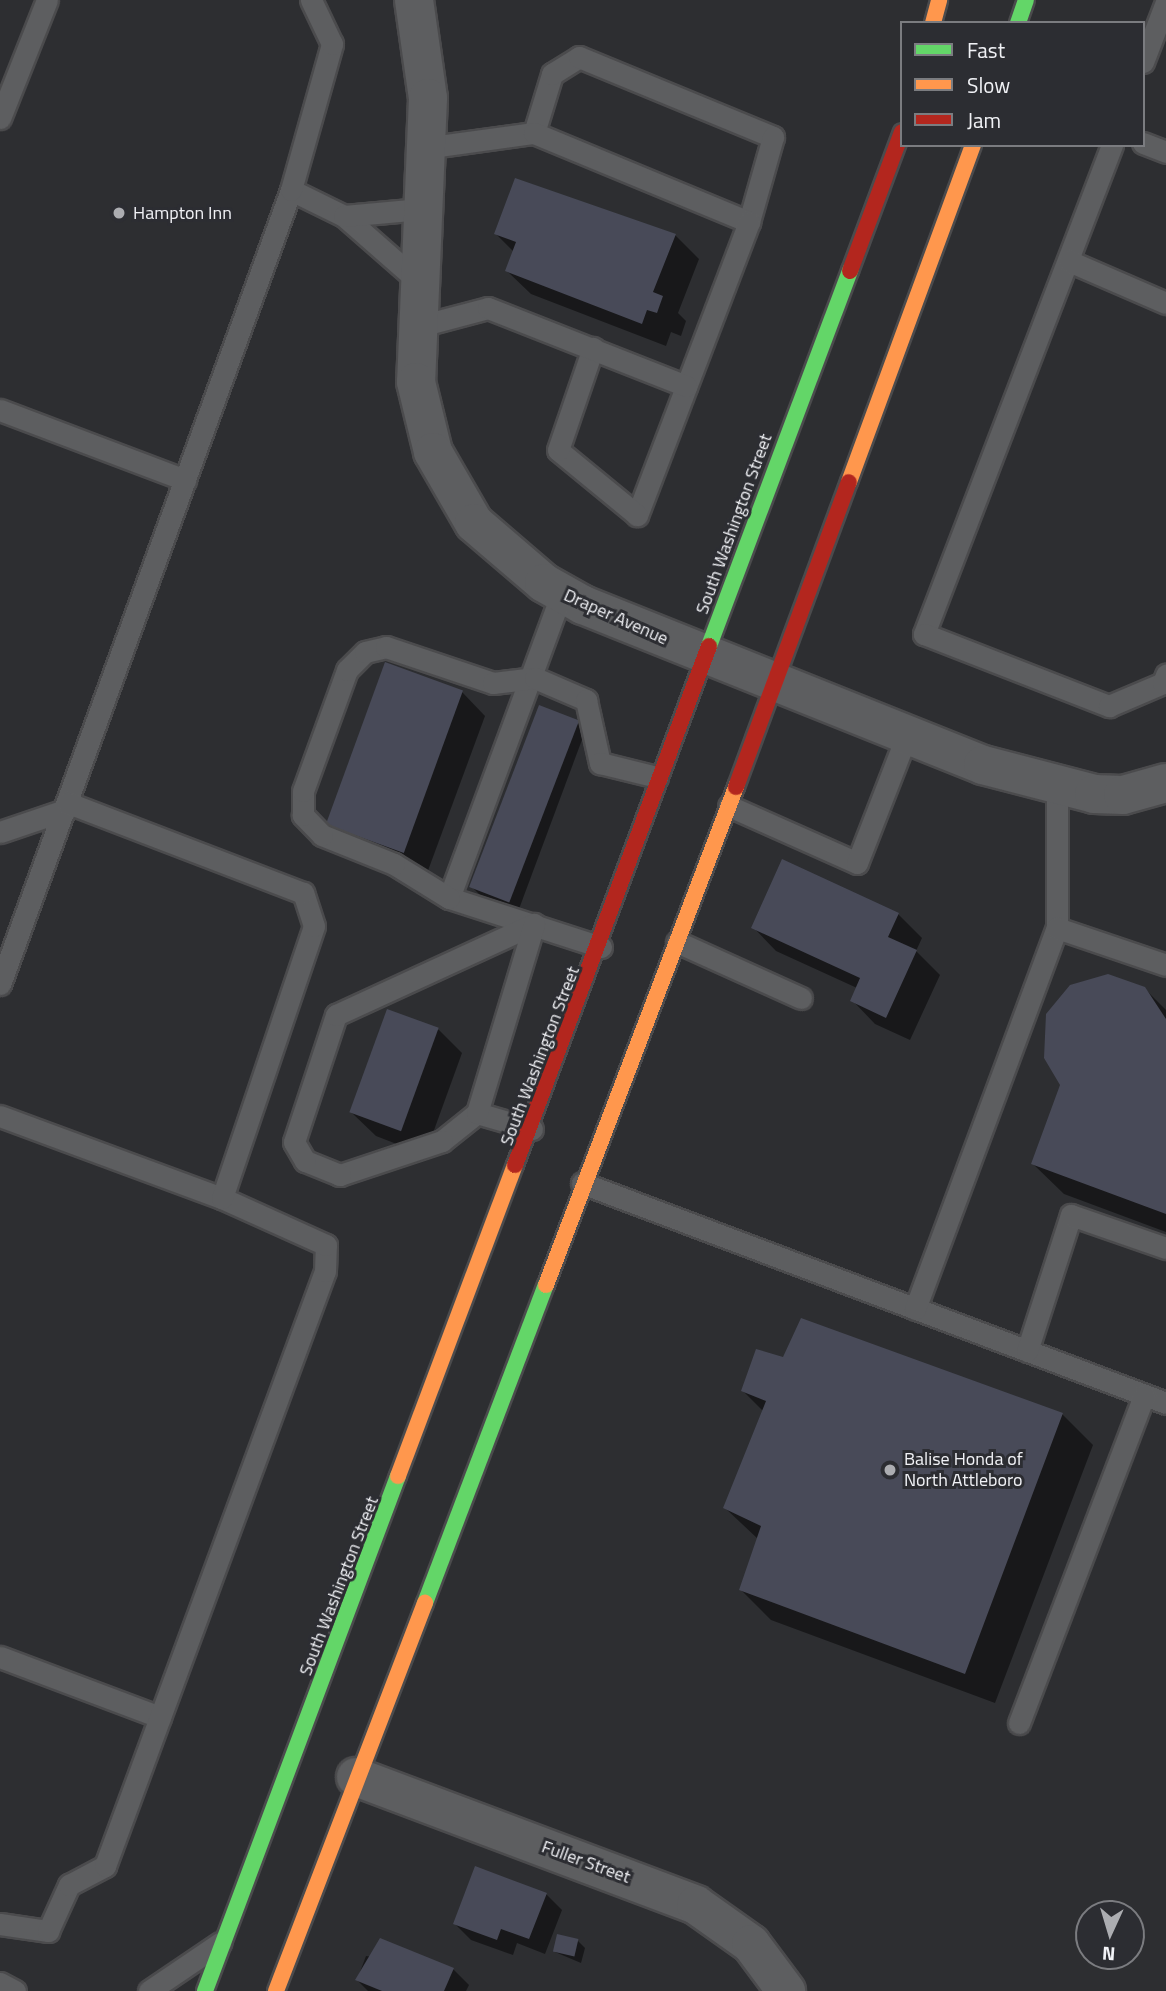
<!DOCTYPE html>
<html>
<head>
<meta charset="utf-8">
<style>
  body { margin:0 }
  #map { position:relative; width:1166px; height:1991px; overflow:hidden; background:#2d2e31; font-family:"Titillium Web",sans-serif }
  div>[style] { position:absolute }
  .shadow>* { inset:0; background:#0007 }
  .building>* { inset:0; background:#484a58; transform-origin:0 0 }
  .roads { filter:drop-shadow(2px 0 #4b4b4d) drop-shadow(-2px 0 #4b4b4d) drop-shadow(0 2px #4b4b4d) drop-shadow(0 -2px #4b4b4d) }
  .lane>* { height:21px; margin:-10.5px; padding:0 10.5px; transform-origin:10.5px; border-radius:10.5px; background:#5d5e60 }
  .street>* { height:38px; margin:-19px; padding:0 19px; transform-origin:19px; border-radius:19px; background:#5d5e60 }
  .fast>* { height:16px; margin:-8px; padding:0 8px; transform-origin:8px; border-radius:8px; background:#63d668 }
  .slow>* { height:16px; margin:-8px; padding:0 8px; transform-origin:8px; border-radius:8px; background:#ff974d }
  .jam>* { height:16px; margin:-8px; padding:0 8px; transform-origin:8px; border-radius:8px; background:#b3261e }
  .dots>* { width:19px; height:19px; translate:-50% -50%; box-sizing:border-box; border:4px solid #2c2d32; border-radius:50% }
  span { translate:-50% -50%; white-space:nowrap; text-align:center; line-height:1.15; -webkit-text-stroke:6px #2c2d32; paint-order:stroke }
  .poi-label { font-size:18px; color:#f1f2f6 }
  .left { translate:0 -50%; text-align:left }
  .street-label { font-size:18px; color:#f1f2f6 }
  .legend { position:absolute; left:900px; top:21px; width:245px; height:126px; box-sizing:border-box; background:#2c2d32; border:2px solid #7b7c80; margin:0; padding:9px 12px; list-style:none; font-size:21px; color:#f1f2f6 }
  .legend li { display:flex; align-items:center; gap:14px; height:35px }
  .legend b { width:35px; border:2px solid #7b7c80 }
  .north { position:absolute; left:1075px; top:1900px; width:70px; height:70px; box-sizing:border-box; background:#2c2d32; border:2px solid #7b7c80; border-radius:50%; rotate:184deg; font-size:19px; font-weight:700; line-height:28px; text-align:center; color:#f1f2f6 }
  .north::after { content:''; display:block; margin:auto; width:24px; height:32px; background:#acadb1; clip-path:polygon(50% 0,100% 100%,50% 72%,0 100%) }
</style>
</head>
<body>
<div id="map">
  <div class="shadow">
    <i style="clip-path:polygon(496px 234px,675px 235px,699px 259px,678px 313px,686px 321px,681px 336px,671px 332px,666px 346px,531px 294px,507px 271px,514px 252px)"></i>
    <i style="clip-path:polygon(462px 692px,485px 716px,426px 876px,350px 848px,327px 824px)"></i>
    <i style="clip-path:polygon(578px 722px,586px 729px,519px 909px,480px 895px,473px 888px)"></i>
    <i style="clip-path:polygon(898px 914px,922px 938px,916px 951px,940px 975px,910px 1040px,875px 1024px,852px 1000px,857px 988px,776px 951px,753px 927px)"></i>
    <i style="clip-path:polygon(1144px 988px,1166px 1010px,1166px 1232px,1064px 1194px,1033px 1164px)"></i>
    <i style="clip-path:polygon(388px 1012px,439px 1030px,462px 1053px,425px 1155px,376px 1136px,352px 1113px)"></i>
    <i style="clip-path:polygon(784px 1359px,1062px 1414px,1093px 1445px,995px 1703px,771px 1620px,741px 1590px,758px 1539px,725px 1508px,764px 1412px,743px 1391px)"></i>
    <i style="clip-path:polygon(546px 1894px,562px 1910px,545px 1954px,517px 1943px,513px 1955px,471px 1940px,455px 1924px)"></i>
    <i style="clip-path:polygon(577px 1940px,585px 1948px,581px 1963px,555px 1952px)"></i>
    <i style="clip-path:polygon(366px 1956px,453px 1969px,469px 1985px,466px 1991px,368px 1991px,357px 1980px)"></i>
  </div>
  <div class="building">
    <i style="clip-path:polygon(515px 178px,676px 234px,653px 292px,663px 296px,657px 313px,647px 310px,642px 324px,505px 271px,516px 242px,494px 234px)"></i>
    <i style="left:385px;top:662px;width:83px;height:173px;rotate:20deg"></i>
    <i style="left:539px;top:705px;width:43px;height:195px;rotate:21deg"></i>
    <i style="clip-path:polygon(782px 859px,899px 913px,888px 937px,917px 950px,886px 1018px,850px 1001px,860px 978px,751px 928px)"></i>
    <i style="clip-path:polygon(1108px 974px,1145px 987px,1166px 1019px,1166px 1214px,1031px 1164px,1060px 1085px,1044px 1058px,1046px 1014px,1070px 985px)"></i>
    <i style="left:387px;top:1009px;width:55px;height:110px;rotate:20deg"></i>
    <i style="clip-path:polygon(801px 1318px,1063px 1413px,965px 1674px,739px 1590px,761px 1526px,723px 1508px,766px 1401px,741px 1391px,756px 1349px,783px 1357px)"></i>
    <i style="clip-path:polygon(475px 1866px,547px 1893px,529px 1939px,501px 1929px,497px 1940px,453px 1924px)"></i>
    <i style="left:557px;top:1934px;width:22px;height:18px;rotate:13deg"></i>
    <i style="clip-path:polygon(380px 1938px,454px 1968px,444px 1991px,382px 1991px,355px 1980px)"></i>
  </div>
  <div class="roads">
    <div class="lane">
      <i style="left:1143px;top:62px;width:64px;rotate:-69deg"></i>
      <i style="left:0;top:118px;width:127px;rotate:-68.3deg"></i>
      <i style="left:534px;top:133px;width:62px;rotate:-73deg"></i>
      <i style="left:552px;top:74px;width:32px;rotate:-32deg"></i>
      <i style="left:579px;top:57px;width:210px;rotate:22.4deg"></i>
      <i style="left:773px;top:137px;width:88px;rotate:105.8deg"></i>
      <i style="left:1143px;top:143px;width:25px;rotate:21deg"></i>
      <i style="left:1112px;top:145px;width:524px;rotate:111.03deg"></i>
      <i style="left:924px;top:634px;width:199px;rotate:21.3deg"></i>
      <i style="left:1109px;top:706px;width:59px;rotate:-23.1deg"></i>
      <i style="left:1163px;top:683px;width:9px;rotate:-69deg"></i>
      <i style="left:424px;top:148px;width:111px;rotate:-7.8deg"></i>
      <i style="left:534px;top:133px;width:233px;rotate:22.5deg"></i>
      <i style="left:749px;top:222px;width:314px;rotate:110.9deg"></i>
      <i style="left:637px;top:515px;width:102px;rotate:-140.6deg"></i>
      <i style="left:558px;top:450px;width:108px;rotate:-71.1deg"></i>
      <i style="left:291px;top:190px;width:59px;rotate:26.1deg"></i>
      <i style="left:344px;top:216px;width:98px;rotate:41.3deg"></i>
      <i style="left:344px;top:216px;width:77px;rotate:-5.2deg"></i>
      <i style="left:1069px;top:261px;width:106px;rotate:23.4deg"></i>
      <i style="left:416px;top:327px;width:74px;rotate:-14.8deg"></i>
      <i style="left:488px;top:308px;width:213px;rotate:21.5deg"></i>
      <i style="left:0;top:410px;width:198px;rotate:20.7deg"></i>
      <i style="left:729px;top:806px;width:140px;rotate:24deg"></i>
      <i style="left:857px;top:863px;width:137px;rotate:-68.7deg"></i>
      <i style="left:0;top:832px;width:69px;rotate:-18.7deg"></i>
      <i style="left:449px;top:898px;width:325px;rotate:-69.7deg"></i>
      <i style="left:1057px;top:928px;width:140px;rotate:-90deg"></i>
      <i style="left:677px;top:942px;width:136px;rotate:24.3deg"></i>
      <i style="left:601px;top:947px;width:160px;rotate:-162.1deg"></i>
      <i style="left:449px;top:898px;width:65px;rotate:-148.3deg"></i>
      <i style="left:394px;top:864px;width:78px;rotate:-158.1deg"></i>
      <i style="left:322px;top:835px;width:28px;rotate:-134deg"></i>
      <i style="left:303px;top:815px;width:24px;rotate:-90deg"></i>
      <i style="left:303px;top:791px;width:129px;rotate:-70deg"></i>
      <i style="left:347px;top:670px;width:25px;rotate:-45deg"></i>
      <i style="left:365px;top:652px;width:22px;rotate:-13deg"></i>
      <i style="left:386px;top:647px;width:113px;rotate:18.6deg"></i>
      <i style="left:493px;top:683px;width:42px;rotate:-6.8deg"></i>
      <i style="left:535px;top:678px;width:56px;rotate:23.3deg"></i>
      <i style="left:586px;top:700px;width:65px;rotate:77.5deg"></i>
      <i style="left:600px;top:763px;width:59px;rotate:13.8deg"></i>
      <i style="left:0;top:984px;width:846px;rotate:-69.87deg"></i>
      <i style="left:291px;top:190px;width:152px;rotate:-74.3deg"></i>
      <i style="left:332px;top:44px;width:49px;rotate:-115.5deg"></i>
      <i style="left:477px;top:1113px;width:45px;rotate:141.3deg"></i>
      <i style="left:442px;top:1141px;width:108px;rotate:161.6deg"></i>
      <i style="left:340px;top:1175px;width:38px;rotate:-158deg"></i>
      <i style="left:305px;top:1161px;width:22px;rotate:-120deg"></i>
      <i style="left:294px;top:1142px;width:134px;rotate:-71.7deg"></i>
      <i style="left:336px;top:1015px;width:218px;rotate:-24.7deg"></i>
      <i style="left:0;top:1116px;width:237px;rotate:20.3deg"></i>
      <i style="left:532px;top:1129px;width:57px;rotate:-163.8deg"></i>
      <i style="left:477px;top:1113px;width:197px;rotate:-73.2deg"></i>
      <i style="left:582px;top:1183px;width:624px;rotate:20.64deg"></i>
      <i style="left:915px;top:1309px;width:407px;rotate:-69.6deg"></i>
      <i style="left:1057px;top:928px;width:115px;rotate:18.7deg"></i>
      <i style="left:1027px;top:1351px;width:143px;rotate:-72.1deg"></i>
      <i style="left:1071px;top:1215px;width:101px;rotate:19.2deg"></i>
      <i style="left:0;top:1657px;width:171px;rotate:20.6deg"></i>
      <i style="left:1019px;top:1723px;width:351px;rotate:-69.1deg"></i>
      <i style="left:0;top:1924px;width:49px;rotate:8.3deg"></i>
      <i style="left:48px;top:1931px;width:51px;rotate:-65.5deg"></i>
      <i style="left:69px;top:1885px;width:41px;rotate:-27.8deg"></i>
      <i style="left:105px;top:1866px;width:634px;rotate:-69.71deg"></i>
      <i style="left:325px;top:1271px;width:26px;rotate:-88deg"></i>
      <i style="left:326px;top:1245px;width:114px;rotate:-155.7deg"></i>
      <i style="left:222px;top:1198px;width:287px;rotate:-71.3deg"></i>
      <i style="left:314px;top:926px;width:35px;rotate:-108deg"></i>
      <i style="left:303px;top:893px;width:252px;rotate:-159deg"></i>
      <i style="left:0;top:1983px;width:17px;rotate:28deg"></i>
      <i style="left:149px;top:1991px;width:86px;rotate:-34.1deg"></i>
    </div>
    <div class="street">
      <i style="left:414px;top:0;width:99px;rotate:81.9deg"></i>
      <i style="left:428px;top:98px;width:284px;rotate:92.4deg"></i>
      <i style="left:416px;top:382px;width:72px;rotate:76.3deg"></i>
      <i style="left:433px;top:452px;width:82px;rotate:60deg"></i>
      <i style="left:474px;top:523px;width:92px;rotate:40.6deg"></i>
      <i style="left:544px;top:583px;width:45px;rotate:29.4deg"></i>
      <i style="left:583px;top:605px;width:431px;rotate:21.8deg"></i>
      <i style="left:983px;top:765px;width:115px;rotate:14.6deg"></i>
      <i style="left:1094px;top:794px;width:29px;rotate:2deg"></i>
      <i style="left:1123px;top:795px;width:45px;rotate:-15.6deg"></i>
      <i style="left:356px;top:1777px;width:363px;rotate:20.6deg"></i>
      <i style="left:696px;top:1905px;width:67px;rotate:35.3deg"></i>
      <i style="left:751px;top:1944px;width:59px;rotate:53.3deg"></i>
    </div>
    <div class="fast">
      <i style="left:1018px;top:23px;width:24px;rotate:-71deg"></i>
      <i style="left:709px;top:646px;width:401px;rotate:-69.4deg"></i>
      <i style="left:425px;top:1603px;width:340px;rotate:-69.2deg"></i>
      <i style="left:205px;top:1991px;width:550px;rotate:-69.46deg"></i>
    </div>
    <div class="slow">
      <i style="left:933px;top:23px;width:24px;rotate:-75deg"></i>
      <i style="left:849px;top:482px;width:359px;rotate:-69.8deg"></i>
      <i style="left:546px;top:1285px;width:533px;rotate:-69.12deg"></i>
      <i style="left:398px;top:1476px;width:332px;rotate:-69.4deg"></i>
      <i style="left:276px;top:1991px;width:416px;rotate:-69deg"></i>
    </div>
    <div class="jam">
      <i style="left:850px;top:271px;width:148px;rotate:-69.5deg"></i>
      <i style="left:736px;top:787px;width:325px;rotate:-69.7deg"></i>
      <i style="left:515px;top:1165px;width:554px;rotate:-69.5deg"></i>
    </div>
  </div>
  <div class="dots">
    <i style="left:119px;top:213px;background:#acadb1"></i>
    <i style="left:890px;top:1470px;background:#acadb1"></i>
  </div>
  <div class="poi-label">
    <span class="left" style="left:133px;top:213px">Hampton Inn</span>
    <span class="left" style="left:904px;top:1470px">Balise Honda of<br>North Attleboro</span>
  </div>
  <div class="street-label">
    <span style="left:734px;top:524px;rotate:-70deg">South Washington Street</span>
    <span style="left:616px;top:617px;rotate:24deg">Draper Avenue</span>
    <span style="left:540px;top:1056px;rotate:-69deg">South Washington Street</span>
    <span style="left:339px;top:1586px;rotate:-69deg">South Washington Street</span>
    <span style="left:586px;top:1862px;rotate:20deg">Fuller Street</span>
  </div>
  <ul class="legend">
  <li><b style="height:9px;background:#63d668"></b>Fast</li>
  <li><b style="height:9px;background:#ff974d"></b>Slow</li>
  <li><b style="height:9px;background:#b3261e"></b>Jam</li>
  </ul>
  <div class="north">N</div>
</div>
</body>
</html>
